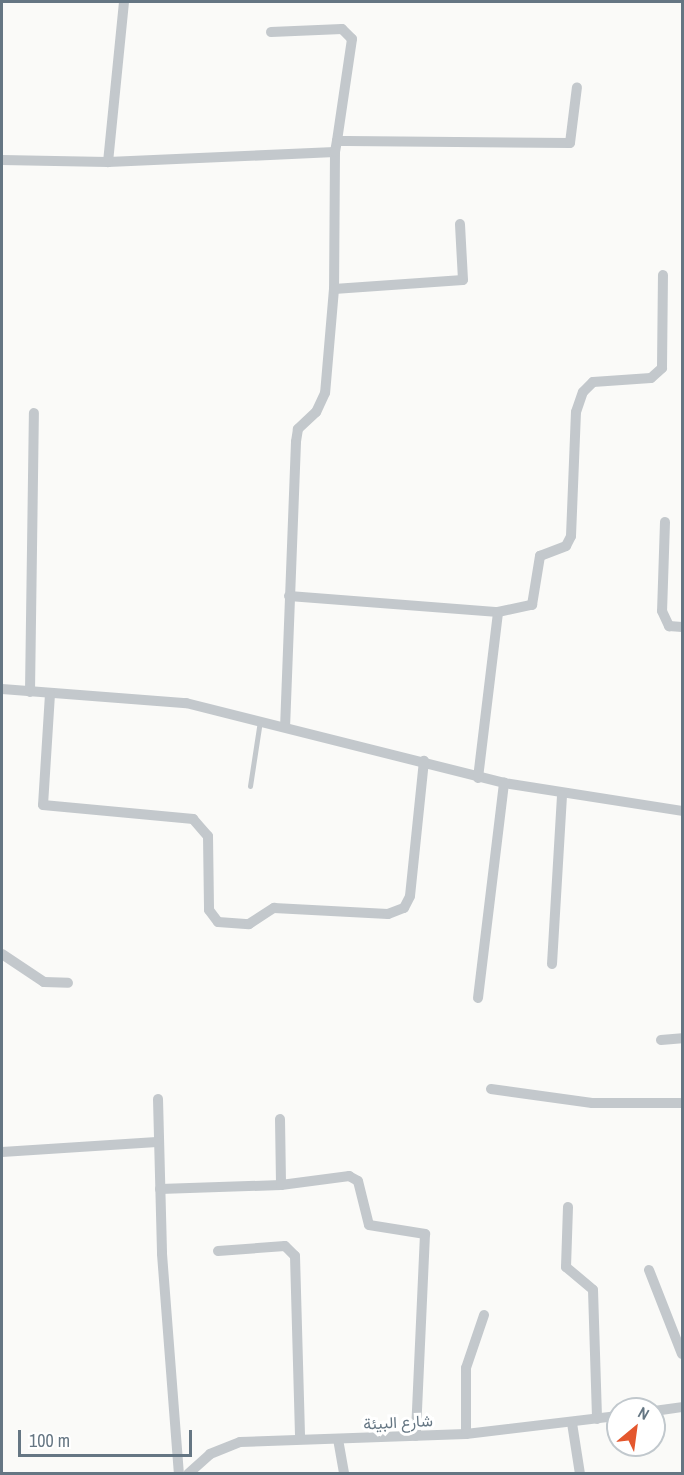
<!DOCTYPE html>
<html>
<head>
<meta charset="utf-8">
<style>
  body { margin:0 }
  #map { position:relative; width:684px; height:1475px; overflow:hidden; background:#fafaf8; font-family:"Archivo Narrow",Vazirmatn,sans-serif }
  div>[style] { position:absolute }
  .service>* { height:5px; margin:-2.5px; padding:0 2.5px; transform-origin:2.5px; border-radius:2.5px; background:#c3c8cc }
  .minor>* { height:10px; margin:-5px; padding:0 5px; transform-origin:5px; border-radius:5px; background:#c3c8cc }
  span { translate:-50% -50%; white-space:nowrap; text-align:center; line-height:1.15; -webkit-text-stroke:6px #fff; paint-order:stroke }
  .street-label { font-size:16px; color:#657683 }
  .frame { position:absolute; inset:0; border:3px solid #657683; pointer-events:none }
  .north { position:absolute; left:606px; top:1397px; width:60px; height:60px; box-sizing:border-box; background:#fff; border:2px solid #c1c8cd; border-radius:50%; rotate:29deg; font-size:16px; font-weight:700; line-height:24px; text-align:center; color:#657683 }
  .north::after { content:''; display:block; margin:auto; width:21px; height:27px; background:#e4572e; clip-path:polygon(50% 0,100% 100%,50% 72%,0 100%) }
  .scale { position:absolute; left:18px; top:1430px; width:174px; height:27px; box-sizing:border-box; border:3px solid #657683; border-top:0; padding-left:8px; font-size:18px; line-height:21px; white-space:nowrap; color:#657683; -webkit-text-stroke:4px #fff; paint-order:stroke }
</style>
</head>
<body>
<div id="map">
  <div class="service">
    <i style="left:250px;top:786px;width:66px;rotate:-81.3deg"></i>
  </div>
  <div class="minor">
    <i style="left:124px;top:2px;width:161px;rotate:95.7deg"></i>
    <i style="left:108px;top:162px;width:227px;rotate:-2.5deg"></i>
    <i style="left:335px;top:152px;width:137px;rotate:90.4deg"></i>
    <i style="left:334px;top:289px;width:104px;rotate:94.9deg"></i>
    <i style="left:325px;top:393px;width:21px;rotate:115deg"></i>
    <i style="left:316px;top:412px;width:25px;rotate:137deg"></i>
    <i style="left:298px;top:429px;width:13px;rotate:99deg"></i>
    <i style="left:296px;top:442px;width:284px;rotate:92.2deg"></i>
    <i style="left:271px;top:32px;width:71px;rotate:-2.4deg"></i>
    <i style="left:342px;top:29px;width:14px;rotate:45deg"></i>
    <i style="left:352px;top:39px;width:103px;rotate:98.4deg"></i>
    <i style="left:335px;top:152px;width:11px;rotate:-80deg"></i>
    <i style="left:337px;top:141px;width:10px"></i>
    <i style="left:347px;top:141px;width:223px;rotate:0.5deg"></i>
    <i style="left:570px;top:143px;width:56px;rotate:-82.9deg"></i>
    <i style="left:2px;top:160px;width:106px;rotate:1.1deg"></i>
    <i style="left:334px;top:289px;width:129px;rotate:-4deg"></i>
    <i style="left:463px;top:280px;width:56px;rotate:-93.1deg"></i>
    <i style="left:665px;top:522px;width:89px;rotate:91.9deg"></i>
    <i style="left:662px;top:611px;width:17px;rotate:65deg"></i>
    <i style="left:669px;top:626px;width:13px;rotate:4deg"></i>
    <i style="left:289px;top:596px;width:210px;rotate:4.4deg"></i>
    <i style="left:2px;top:689px;width:185px;rotate:4.4deg"></i>
    <i style="left:186px;top:703px;width:328px;rotate:14.1deg"></i>
    <i style="left:504px;top:783px;width:180px;rotate:8.9deg"></i>
    <i style="left:30px;top:692px;width:279px;rotate:-89.2deg"></i>
    <i style="left:50px;top:694px;width:111px;rotate:93.6deg"></i>
    <i style="left:43px;top:805px;width:151px;rotate:5.3deg"></i>
    <i style="left:193px;top:819px;width:23px;rotate:49deg"></i>
    <i style="left:208px;top:836px;width:74px;rotate:89.2deg"></i>
    <i style="left:209px;top:910px;width:15px;rotate:53deg"></i>
    <i style="left:218px;top:922px;width:31px;rotate:4deg"></i>
    <i style="left:249px;top:924px;width:30px;rotate:-33deg"></i>
    <i style="left:274px;top:908px;width:114px;rotate:3deg"></i>
    <i style="left:388px;top:914px;width:17px;rotate:-21deg"></i>
    <i style="left:404px;top:908px;width:13px;rotate:-63deg"></i>
    <i style="left:410px;top:896px;width:136px;rotate:-84.1deg"></i>
    <i style="left:478px;top:778px;width:167px;rotate:-83.1deg"></i>
    <i style="left:498px;top:612px;width:35px;rotate:-12deg"></i>
    <i style="left:532px;top:605px;width:50px;rotate:-80.7deg"></i>
    <i style="left:540px;top:556px;width:28px;rotate:-21deg"></i>
    <i style="left:566px;top:546px;width:11px;rotate:-63deg"></i>
    <i style="left:571px;top:536px;width:124px;rotate:-87.7deg"></i>
    <i style="left:576px;top:412px;width:21px;rotate:-71deg"></i>
    <i style="left:583px;top:392px;width:14px;rotate:-45deg"></i>
    <i style="left:593px;top:382px;width:58px;rotate:-3.9deg"></i>
    <i style="left:651px;top:378px;width:15px;rotate:-42deg"></i>
    <i style="left:662px;top:368px;width:93px;rotate:-89.4deg"></i>
    <i style="left:2px;top:954px;width:50px;rotate:33.7deg"></i>
    <i style="left:44px;top:982px;width:24px;rotate:2deg"></i>
    <i style="left:552px;top:964px;width:169px;rotate:-86.6deg"></i>
    <i style="left:478px;top:998px;width:217px;rotate:-83.1deg"></i>
    <i style="left:661px;top:1040px;width:21px;rotate:-5deg"></i>
    <i style="left:491px;top:1089px;width:102px;rotate:7.9deg"></i>
    <i style="left:592px;top:1103px;width:90px"></i>
    <i style="left:158px;top:1099px;width:155px;rotate:88.5deg"></i>
    <i style="left:162px;top:1254px;width:221px;rotate:85.6deg"></i>
    <i style="left:280px;top:1119px;width:66px;rotate:89.1deg"></i>
    <i style="left:2px;top:1152px;width:155px;rotate:-3.7deg"></i>
    <i style="left:160px;top:1189px;width:121px;rotate:-1.9deg"></i>
    <i style="left:281px;top:1185px;width:69px;rotate:-7.5deg"></i>
    <i style="left:349px;top:1176px;width:10px;rotate:29deg"></i>
    <i style="left:358px;top:1181px;width:45px;rotate:76deg"></i>
    <i style="left:369px;top:1225px;width:57px;rotate:9.1deg"></i>
    <i style="left:425px;top:1234px;width:202px;rotate:92.6deg"></i>
    <i style="left:568px;top:1207px;width:60px;rotate:91.9deg"></i>
    <i style="left:566px;top:1267px;width:35px;rotate:40deg"></i>
    <i style="left:593px;top:1290px;width:129px;rotate:88.2deg"></i>
    <i style="left:218px;top:1251px;width:67px;rotate:-4.3deg"></i>
    <i style="left:285px;top:1246px;width:14px;rotate:45deg"></i>
    <i style="left:295px;top:1256px;width:182px;rotate:88.4deg"></i>
    <i style="left:649px;top:1270px;width:90px;rotate:68.6deg"></i>
    <i style="left:654px;top:1411px;width:28px;rotate:-8deg"></i>
    <i style="left:572px;top:1423px;width:52px;rotate:81.1deg"></i>
    <i style="left:466px;top:1434px;width:66px;rotate:-90deg"></i>
    <i style="left:466px;top:1368px;width:56px;rotate:-71.2deg"></i>
    <i style="left:338px;top:1439px;width:36px;rotate:80deg"></i>
    <i style="left:188px;top:1474px;width:30px;rotate:-42deg"></i>
    <i style="left:210px;top:1454px;width:32px;rotate:-22deg"></i>
    <i style="left:240px;top:1442px;width:226px;rotate:-2deg"></i>
    <i style="left:466px;top:1434px;width:153px;rotate:-6.8deg"></i>
  </div>
  <div class="street-label">
    <span style="left:398px;top:1422px;rotate:-3deg">شارع البيئة</span>
  </div>
  <div class="frame"></div>
  <div class="north">N</div>
  <div class="scale">100 m</div>
</div>
</body>
</html>
